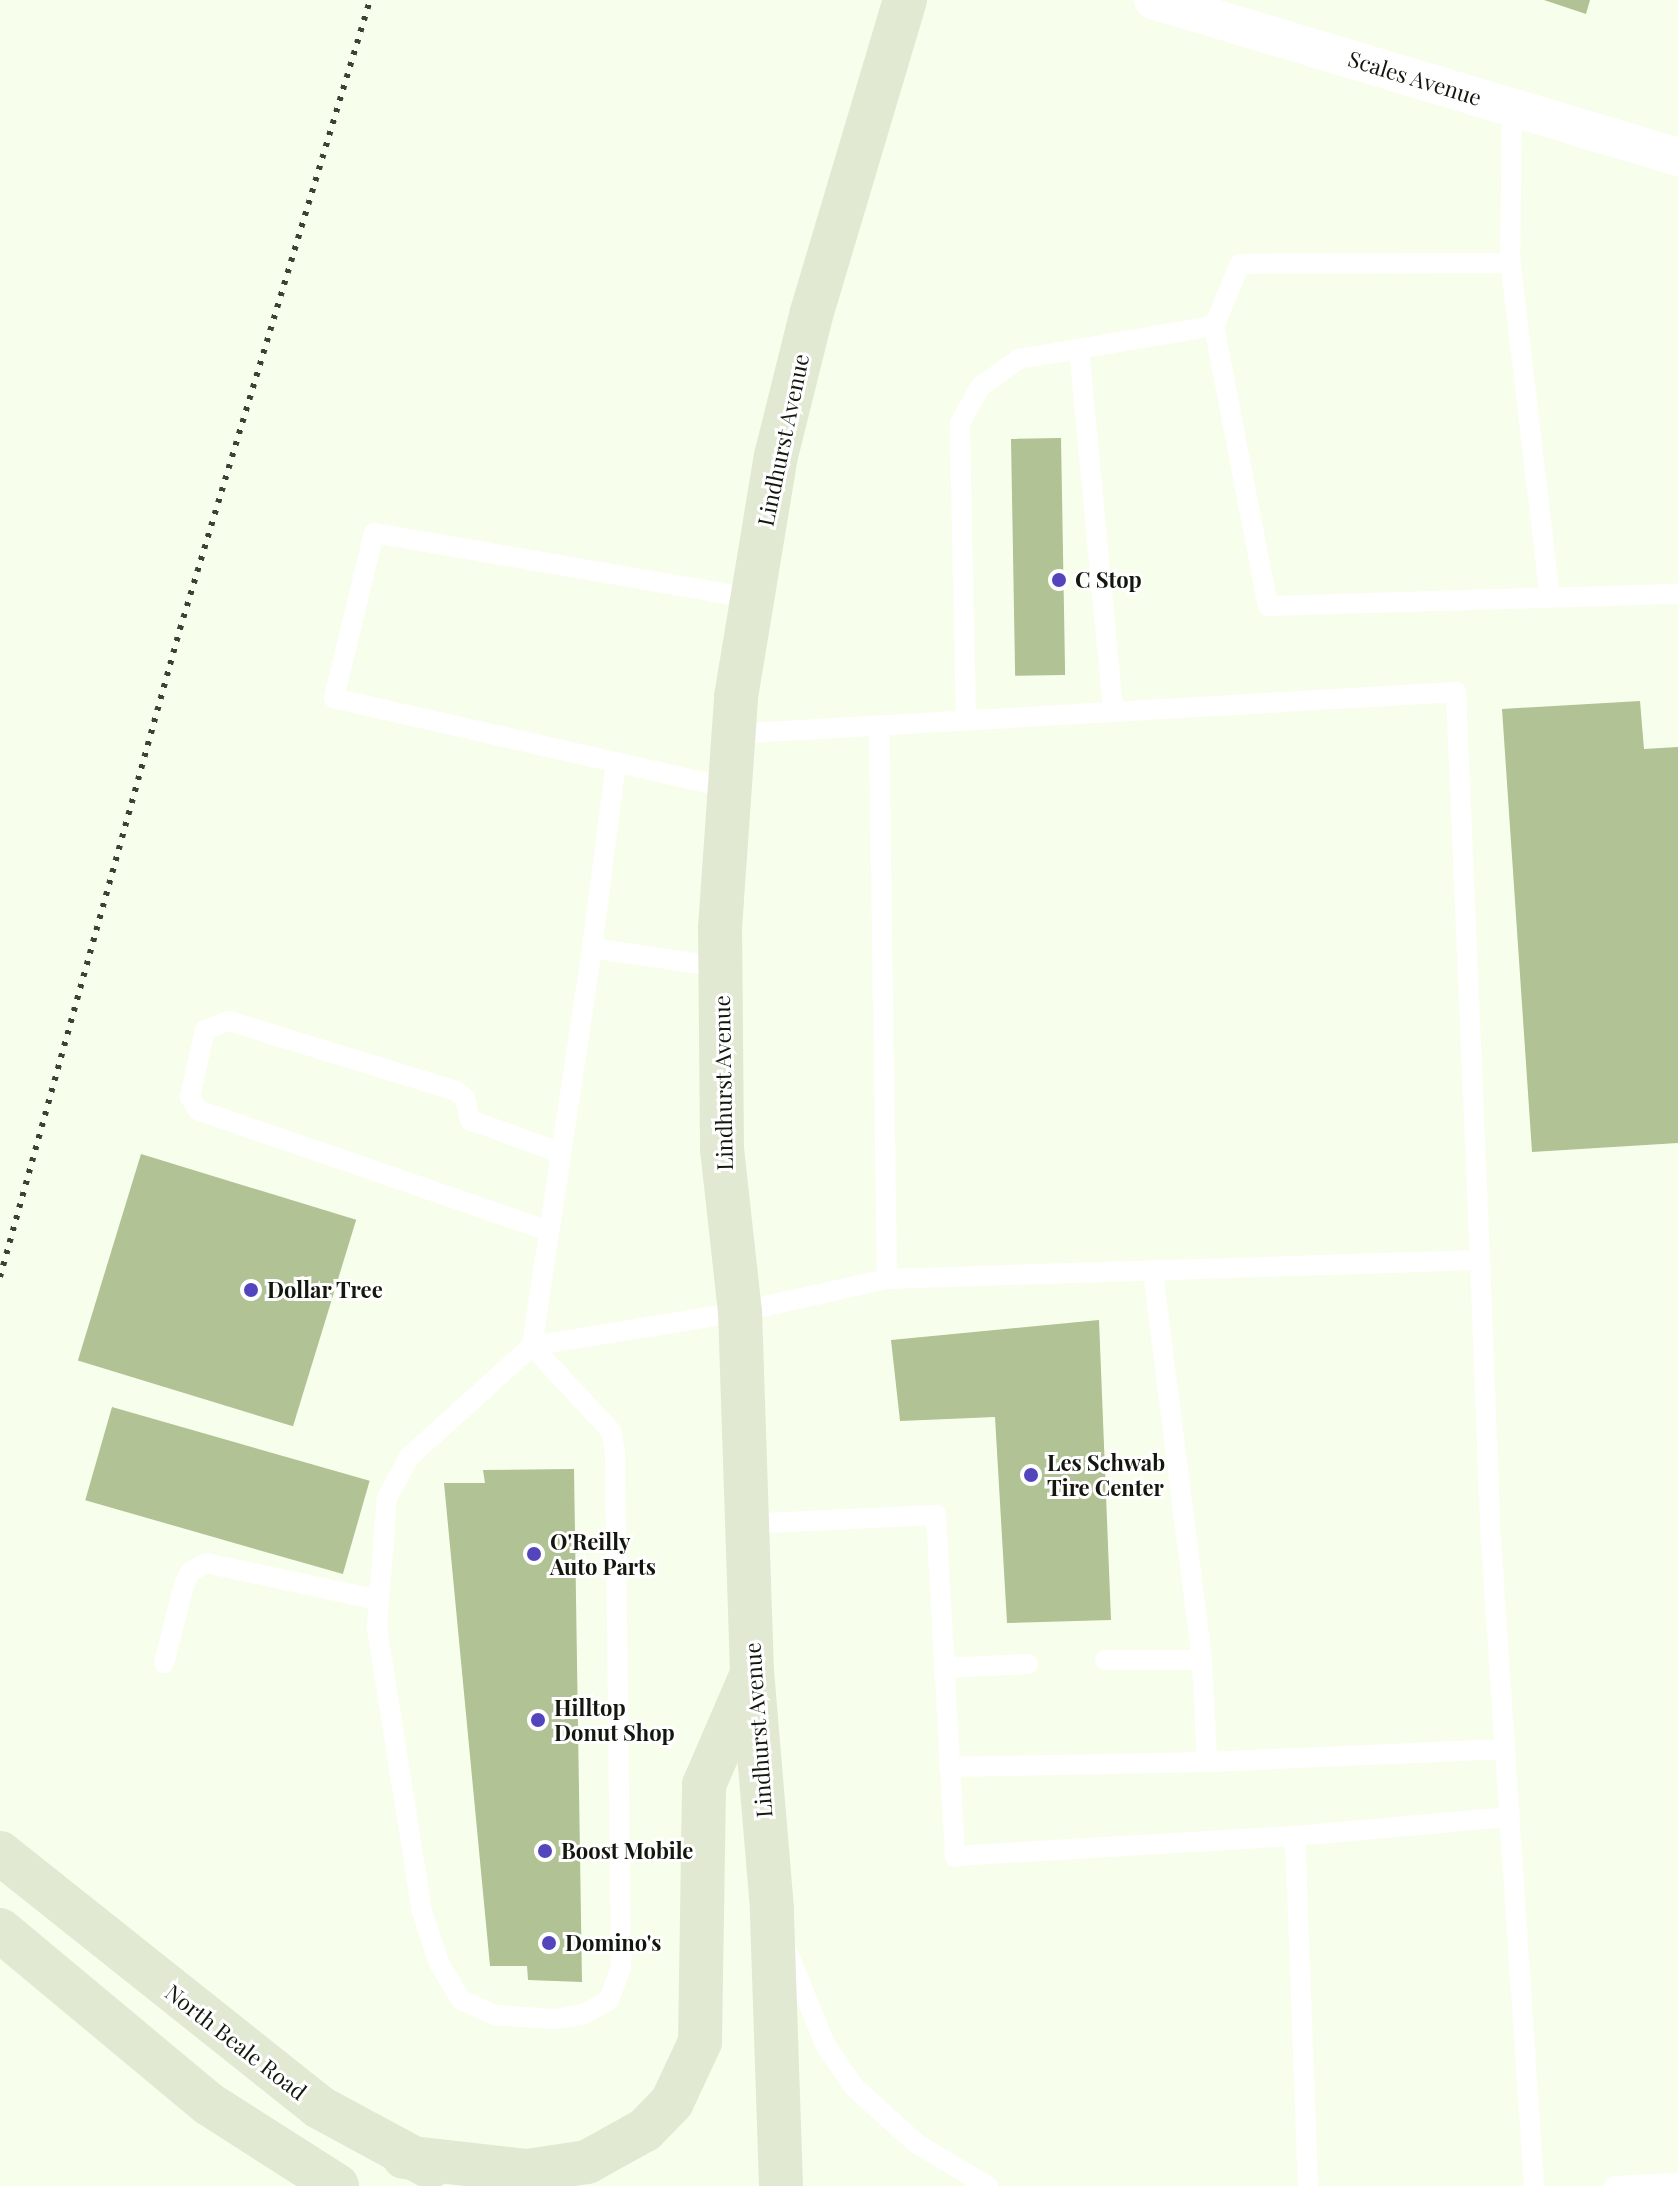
<!DOCTYPE html>
<html>
<head>
<meta charset="utf-8">
<style>
  body { margin:0 }
  #map { position:relative; width:1678px; height:2186px; overflow:hidden; background:#f7ffec; font-family:"Playfair Display",serif }
  div>[style] { position:absolute }
  .building>* { inset:0; background:#b1c294; transform-origin:0 0 }
  .lane>* { height:20px; margin:-10px; padding:0 10px; transform-origin:10px; border-radius:10px; background:#fff }
  .street>* { height:38px; margin:-19px; padding:0 19px; transform-origin:19px; border-radius:19px; background:#fff }
  .secondary>* { height:44px; margin:-22px; padding:0 22px; transform-origin:22px; border-radius:22px; background:#e1e9d3 }
  .rail>* { height:6px; margin-top:-3px; transform-origin:0; background:repeating-linear-gradient(90deg,#3c4135 0 4px,transparent 0 12px) }
  .dots>* { width:22px; height:22px; translate:-50% -50%; box-sizing:border-box; border:4px solid #fff; border-radius:50% }
  span { translate:-50% -50%; white-space:nowrap; text-align:center; line-height:1.15; -webkit-text-stroke:6px #fff; paint-order:stroke }
  .street-label { font-size:22px; color:#13170d }
  .poi-label { font-size:22px; color:#13170d; font-weight:700 }
  .left { translate:0 -50%; text-align:left }
</style>
</head>
<body>
<div id="map">
  <div class="building">
    <i style="clip-path:polygon(1544px 0,1590px 0,1586px 14px)"></i>
    <i style="left:1061px;top:438px;width:237px;height:50px;rotate:89deg"></i>
    <i style="clip-path:polygon(1640px 701px,1644px 749px,1678px 747px,1678px 1143px,1532px 1152px,1502px 709px)"></i>
    <i style="left:141px;top:1154px;width:225px;height:216px;rotate:17deg"></i>
    <i style="clip-path:polygon(1099px 1320px,1111px 1620px,1007px 1623px,995px 1417px,900px 1421px,891px 1340px)"></i>
    <i style="left:112px;top:1407px;width:268px;height:97px;rotate:16deg"></i>
    <i style="clip-path:polygon(574px 1469px,582px 1982px,528px 1980px,527px 1966px,490px 1966px,444px 1483px,485px 1483px,483px 1470px)"></i>
  </div>
  <div class="lane">
    <i style="left:1512px;top:107px;width:156px;rotate:90.7deg"></i>
    <i style="left:1510px;top:263px;width:270px;rotate:179.8deg"></i>
    <i style="left:1240px;top:264px;width:67px;rotate:112.8deg"></i>
    <i style="left:1214px;top:326px;width:285px;rotate:79.1deg"></i>
    <i style="left:1268px;top:606px;width:410px;rotate:-1.7deg"></i>
    <i style="left:1510px;top:258px;width:342px;rotate:83.3deg"></i>
    <i style="left:1079px;top:349px;width:365px;rotate:84.6deg"></i>
    <i style="left:966px;top:720px;width:297px;rotate:-91.2deg"></i>
    <i style="left:960px;top:423px;width:41px;rotate:-60.9deg"></i>
    <i style="left:980px;top:387px;width:48px;rotate:-35.7deg"></i>
    <i style="left:1019px;top:359px;width:198px;rotate:-9.6deg"></i>
    <i style="left:879px;top:726px;width:553px;rotate:89.17deg"></i>
    <i style="left:729px;top:788px;width:405px;rotate:-167.2deg"></i>
    <i style="left:334px;top:698px;width:170px;rotate:-76.4deg"></i>
    <i style="left:374px;top:533px;width:384px;rotate:9.8deg"></i>
    <i style="left:592px;top:948px;width:187px;rotate:-82.6deg"></i>
    <i style="left:549px;top:1231px;width:371px;rotate:-161deg"></i>
    <i style="left:198px;top:1110px;width:15px;rotate:-122deg"></i>
    <i style="left:190px;top:1097px;width:69px;rotate:-77.4deg"></i>
    <i style="left:205px;top:1030px;width:26px;rotate:-21deg"></i>
    <i style="left:229px;top:1021px;width:238px;rotate:17.1deg"></i>
    <i style="left:456px;top:1091px;width:11px;rotate:38deg"></i>
    <i style="left:465px;top:1098px;width:23px;rotate:77deg"></i>
    <i style="left:470px;top:1120px;width:97px;rotate:19.9deg"></i>
    <i style="left:1480px;top:1260px;width:280px;rotate:87.8deg"></i>
    <i style="left:1491px;top:1540px;width:647px;rotate:86.19deg"></i>
    <i style="left:532px;top:1346px;width:211px;rotate:-9.3deg"></i>
    <i style="left:740px;top:1312px;width:151px;rotate:-12.7deg"></i>
    <i style="left:887px;top:1279px;width:593px;rotate:-1.84deg"></i>
    <i style="left:1480px;top:1260px;width:569px;rotate:-92.42deg"></i>
    <i style="left:1456px;top:692px;width:724px;rotate:176.68deg"></i>
    <i style="left:532px;top:1346px;width:116px;rotate:47.1deg"></i>
    <i style="left:611px;top:1431px;width:20px;rotate:79deg"></i>
    <i style="left:615px;top:1451px;width:516px;rotate:89.33deg"></i>
    <i style="left:621px;top:1967px;width:35px;rotate:110deg"></i>
    <i style="left:609px;top:2000px;width:28px;rotate:150deg"></i>
    <i style="left:585px;top:2014px;width:32px;rotate:171deg"></i>
    <i style="left:553px;top:2019px;width:58px;rotate:-176.1deg"></i>
    <i style="left:495px;top:2015px;width:37px;rotate:-156deg"></i>
    <i style="left:461px;top:2000px;width:43px;rotate:-120.7deg"></i>
    <i style="left:439px;top:1963px;width:54px;rotate:-108.4deg"></i>
    <i style="left:422px;top:1912px;width:289px;rotate:-99deg"></i>
    <i style="left:377px;top:1627px;width:129px;rotate:-85.6deg"></i>
    <i style="left:387px;top:1498px;width:47px;rotate:-61.8deg"></i>
    <i style="left:409px;top:1457px;width:166px;rotate:-42.1deg"></i>
    <i style="left:532px;top:1346px;width:402px;rotate:-81.4deg"></i>
    <i style="left:592px;top:948px;width:129px;rotate:8.4deg"></i>
    <i style="left:747px;top:1524px;width:189px;rotate:-2.7deg"></i>
    <i style="left:936px;top:1515px;width:342px;rotate:86.8deg"></i>
    <i style="left:955px;top:1856px;width:341px;rotate:-3.4deg"></i>
    <i style="left:1105px;top:1660px;width:97px"></i>
    <i style="left:164px;top:1663px;width:81px;rotate:-75.6deg"></i>
    <i style="left:184px;top:1585px;width:14px;rotate:-65deg"></i>
    <i style="left:190px;top:1572px;width:18px;rotate:-29deg"></i>
    <i style="left:206px;top:1563px;width:176px;rotate:12.1deg"></i>
    <i style="left:944px;top:1668px;width:84px;rotate:-2.7deg"></i>
    <i style="left:1207px;top:1762px;width:298px;rotate:-2.5deg"></i>
    <i style="left:949px;top:1767px;width:258px;rotate:-1.1deg"></i>
    <i style="left:1207px;top:1762px;width:102px;rotate:-92.8deg"></i>
    <i style="left:1202px;top:1660px;width:393px;rotate:-97.2deg"></i>
    <i style="left:787px;top:1951px;width:103px;rotate:67.7deg"></i>
    <i style="left:826px;top:2046px;width:50px;rotate:55.7deg"></i>
    <i style="left:854px;top:2087px;width:85px;rotate:42.1deg"></i>
    <i style="left:917px;top:2144px;width:82px;rotate:30.6deg"></i>
    <i style="left:1308px;top:2186px;width:350px;rotate:-92.1deg"></i>
    <i style="left:1295px;top:1836px;width:215px;rotate:-5.1deg"></i>
    <i style="left:1614px;top:2186px;width:64px;rotate:-2.7deg"></i>
  </div>
  <div class="street">
    <i style="left:1153px;top:0;width:548px;rotate:16.65deg"></i>
  </div>
  <div class="secondary">
    <i style="left:0;top:1853px;width:408px;rotate:38.5deg"></i>
    <i style="left:319px;top:2107px;width:126px;rotate:28.4deg"></i>
    <i style="left:0;top:1930px;width:272px;rotate:39.8deg"></i>
    <i style="left:209px;top:2104px;width:152px;rotate:32.6deg"></i>
    <i style="left:404px;top:2157px;width:124px;rotate:6.5deg"></i>
    <i style="left:527px;top:2171px;width:61px;rotate:-8.5deg"></i>
    <i style="left:587px;top:2162px;width:66px;rotate:-28.9deg"></i>
    <i style="left:645px;top:2130px;width:39px;rotate:-46deg"></i>
    <i style="left:672px;top:2102px;width:66px;rotate:-65deg"></i>
    <i style="left:700px;top:2042px;width:257px;rotate:-89.1deg"></i>
    <i style="left:704px;top:1785px;width:116px;rotate:-66.7deg"></i>
    <i style="left:781px;top:2186px;width:277px;rotate:-91.9deg"></i>
    <i style="left:772px;top:1909px;width:238px;rotate:-94.8deg"></i>
    <i style="left:752px;top:1672px;width:360px;rotate:-91.9deg"></i>
    <i style="left:740px;top:1312px;width:164px;rotate:-96.3deg"></i>
    <i style="left:722px;top:1149px;width:221px;rotate:-90.5deg"></i>
    <i style="left:720px;top:928px;width:232px;rotate:-86deg"></i>
    <i style="left:736px;top:697px;width:244px;rotate:-80.6deg"></i>
    <i style="left:776px;top:456px;width:148px;rotate:-76deg"></i>
    <i style="left:812px;top:312px;width:326px;rotate:-73.4deg"></i>
  </div>
  <div class="rail">
    <i style="left:0;top:1277px;width:673px;rotate:-74.48deg"></i>
    <i style="left:180px;top:629px;width:657px;rotate:-73.19deg"></i>
  </div>
  <div class="dots">
    <i style="left:1059px;top:580px;background:#5345bc"></i>
    <i style="left:251px;top:1290px;background:#5345bc"></i>
    <i style="left:1031px;top:1475px;background:#5345bc"></i>
    <i style="left:534px;top:1554px;background:#5345bc"></i>
    <i style="left:538px;top:1720px;background:#5345bc"></i>
    <i style="left:545px;top:1851px;background:#5345bc"></i>
    <i style="left:549px;top:1943px;background:#5345bc"></i>
  </div>
  <div class="street-label">
    <span style="left:1415px;top:78px;rotate:17deg">Scales Avenue</span>
    <span style="left:783px;top:440px;rotate:-78deg">Lindhurst Avenue</span>
    <span style="left:723px;top:1083px;rotate:-91deg">Lindhurst Avenue</span>
    <span style="left:758px;top:1730px;rotate:-94deg">Lindhurst Avenue</span>
    <span style="left:236px;top:2042px;rotate:38deg">North Beale Road</span>
  </div>
  <div class="poi-label">
    <span class="left" style="left:1075px;top:580px">C Stop</span>
    <span class="left" style="left:267px;top:1290px">Dollar Tree</span>
    <span class="left" style="left:1047px;top:1475px">Les Schwab<br>Tire Center</span>
    <span class="left" style="left:550px;top:1554px">O'Reilly<br>Auto Parts</span>
    <span class="left" style="left:554px;top:1720px">Hilltop<br>Donut Shop</span>
    <span class="left" style="left:561px;top:1851px">Boost Mobile</span>
    <span class="left" style="left:565px;top:1943px">Domino's</span>
  </div>
</div>
</body>
</html>
